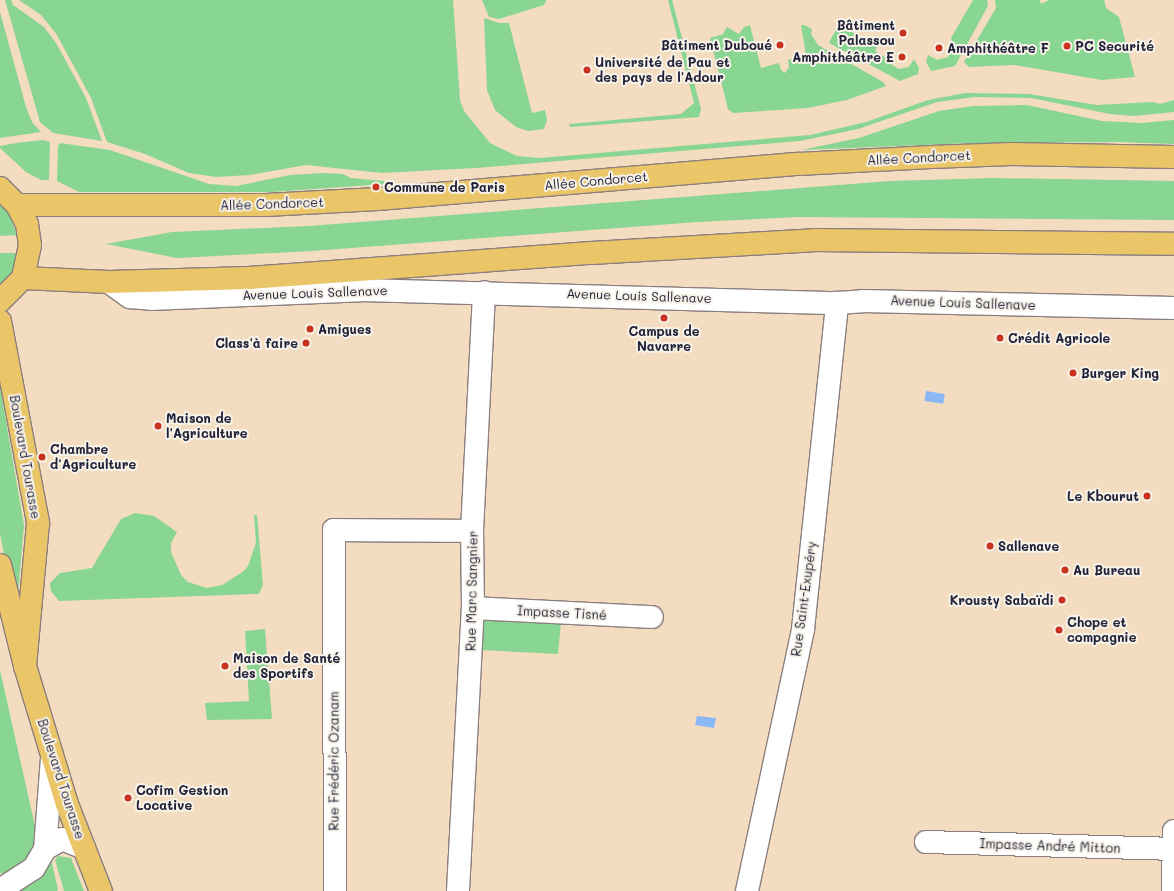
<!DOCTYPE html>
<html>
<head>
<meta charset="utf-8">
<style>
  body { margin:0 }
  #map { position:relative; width:1174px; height:891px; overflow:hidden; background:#f4dcc0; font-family:Mali,sans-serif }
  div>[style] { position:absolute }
  .green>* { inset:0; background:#89d592 }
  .water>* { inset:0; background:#89b8f4; transform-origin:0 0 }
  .roads { filter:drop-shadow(1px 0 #8b7f7e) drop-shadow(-1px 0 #8b7f7e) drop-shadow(0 1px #8b7f7e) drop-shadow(0 -1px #8b7f7e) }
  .minor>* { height:22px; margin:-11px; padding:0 11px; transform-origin:11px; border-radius:11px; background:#fff }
  .major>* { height:22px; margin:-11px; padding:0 11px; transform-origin:11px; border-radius:11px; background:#ebc669 }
  .dots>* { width:11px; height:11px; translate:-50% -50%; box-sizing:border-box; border:2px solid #f7f3e8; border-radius:50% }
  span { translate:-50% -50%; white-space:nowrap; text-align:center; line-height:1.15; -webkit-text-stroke:4px #f7f3e8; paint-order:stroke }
  .poi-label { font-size:13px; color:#22223b; font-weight:700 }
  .right { translate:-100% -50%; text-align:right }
  .left { translate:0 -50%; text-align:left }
  .street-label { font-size:13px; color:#22223b }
</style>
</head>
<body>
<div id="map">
  <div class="green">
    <i style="clip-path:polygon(5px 0,11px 0,13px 5px,44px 27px,56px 43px,86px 98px,102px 141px,53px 133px,40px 122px)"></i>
    <i style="clip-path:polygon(19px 0,453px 0,460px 100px,464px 111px,490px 143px,517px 156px,539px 158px,810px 135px,866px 122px,928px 100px,965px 93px,1029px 94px,1097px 105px,1152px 102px,1160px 104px,1174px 100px,1174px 112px,1134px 116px,1110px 114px,1031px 98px,975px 97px,937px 102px,858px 129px,800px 141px,476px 168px,382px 173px,306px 165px,250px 175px,216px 177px,189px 173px,145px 154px,107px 142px,91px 98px,57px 35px,41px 15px)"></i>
    <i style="clip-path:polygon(482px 0,546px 0,546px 1px,544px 5px,499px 19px,489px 17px)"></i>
    <i style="clip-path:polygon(668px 0,672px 0,701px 109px,699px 117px,570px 127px,569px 124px,681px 114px,694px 103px)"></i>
    <i style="clip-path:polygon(973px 0,987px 0,988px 6px,955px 66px,931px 71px,926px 62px,928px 55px,937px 60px,948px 57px,954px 48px,951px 38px)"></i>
    <i style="clip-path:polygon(995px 0,1040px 0,1041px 4px,1049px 0,1104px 0,1106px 8px,1119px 17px,1135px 77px,1102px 80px,1014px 65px,969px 67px,964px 62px,996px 8px)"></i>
    <i style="clip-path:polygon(0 12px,26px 107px,32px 122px,41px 132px,0 138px)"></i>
    <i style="clip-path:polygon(484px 18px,499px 23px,509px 23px,532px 113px,545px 110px,546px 114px,547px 120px,544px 129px,528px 131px,516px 127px,495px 110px,487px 90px)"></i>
    <i style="clip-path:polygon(841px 20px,846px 23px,843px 27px,877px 47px,875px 51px,885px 57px,889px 54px,892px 65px,899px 69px,909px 67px,914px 59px,919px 68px,918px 74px,900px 81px,829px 43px)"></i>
    <i style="clip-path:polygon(750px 25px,761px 68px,779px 63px,781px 70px,785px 73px,789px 67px,788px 60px,806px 55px,801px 25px,804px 25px,812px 29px,811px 34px,818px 45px,883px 82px,886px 86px,847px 100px,808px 108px,733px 113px,728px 109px,710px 38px,723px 34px,727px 27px,739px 34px,744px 27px)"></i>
    <i style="clip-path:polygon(1027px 105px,1102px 121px,1141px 123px,1174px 120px,1174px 144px,1116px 142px,973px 143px,801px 150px,859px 138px,939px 111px,973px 106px)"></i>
    <i style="clip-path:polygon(43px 140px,50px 142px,49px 180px,41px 180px,26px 172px,0 148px,0 146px,16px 143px)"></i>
    <i style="clip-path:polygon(60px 143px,110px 150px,209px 184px,236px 186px,290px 175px,321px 173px,343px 174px,351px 178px,384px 181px,385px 184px,272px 192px,79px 192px,57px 181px,58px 146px)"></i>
    <i style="clip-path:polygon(994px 178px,1174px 181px,1174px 220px,797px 217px,698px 222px,312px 251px,177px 258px,106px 244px,172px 232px,309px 226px,890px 181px)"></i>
    <i style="clip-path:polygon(0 203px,10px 216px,17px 235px,0 236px)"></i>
    <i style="clip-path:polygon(0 253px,18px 253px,11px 276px,0 290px)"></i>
    <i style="clip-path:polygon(0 387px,24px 525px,18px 593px,11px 593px,0 533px)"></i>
    <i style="clip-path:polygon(135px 513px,154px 516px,177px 532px,171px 543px,171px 552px,181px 575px,188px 582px,207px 588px,222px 585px,244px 571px,248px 566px,256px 543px,254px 515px,257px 515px,263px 585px,259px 594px,59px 601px,51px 591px,50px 583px,60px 573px,92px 568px,121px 519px)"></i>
    <i style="clip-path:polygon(491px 618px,561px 622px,558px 654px,481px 650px,483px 620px)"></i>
    <i style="clip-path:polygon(265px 629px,272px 719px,207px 720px,205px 703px,249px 701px,245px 631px)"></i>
    <i style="clip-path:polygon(0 670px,37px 835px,31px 860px,9px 876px,0 873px)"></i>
    <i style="clip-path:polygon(58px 856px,71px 858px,84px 891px,64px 891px,55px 860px)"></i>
    <i style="clip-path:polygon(51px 859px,58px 889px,57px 891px,19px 891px)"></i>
  </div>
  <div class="water">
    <i style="left:926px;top:391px;width:19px;height:10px;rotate:9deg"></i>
    <i style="clip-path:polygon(697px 716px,716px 718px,714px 728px,695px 725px)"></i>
  </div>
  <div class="roads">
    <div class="minor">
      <i style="left:109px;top:282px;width:26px;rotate:36deg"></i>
      <i style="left:130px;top:297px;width:21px;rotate:5deg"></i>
      <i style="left:151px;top:299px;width:211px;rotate:-2.4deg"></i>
      <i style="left:362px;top:290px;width:475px;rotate:1.6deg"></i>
      <i style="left:837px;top:303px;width:26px;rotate:-4deg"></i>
      <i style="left:863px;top:301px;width:311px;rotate:1.3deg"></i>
      <i style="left:473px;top:608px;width:179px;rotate:2.9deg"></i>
      <i style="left:926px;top:842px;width:248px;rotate:1.6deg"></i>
      <i style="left:45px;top:849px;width:20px;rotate:-30deg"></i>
      <i style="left:62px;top:839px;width:24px;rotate:22deg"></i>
      <i style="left:0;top:890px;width:40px;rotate:-32.9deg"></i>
      <i style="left:34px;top:868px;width:22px;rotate:-60deg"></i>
      <i style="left:45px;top:849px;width:90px;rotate:-85.6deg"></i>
      <i style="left:335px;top:891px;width:361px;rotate:-90.2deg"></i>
      <i style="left:334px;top:530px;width:138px;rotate:0.4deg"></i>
      <i style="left:458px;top:891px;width:283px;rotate:-87deg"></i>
      <i style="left:473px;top:608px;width:77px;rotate:-90.7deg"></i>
      <i style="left:472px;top:531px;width:239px;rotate:-87.1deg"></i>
      <i style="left:747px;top:891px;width:268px;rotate:-77.9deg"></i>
      <i style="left:803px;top:629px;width:328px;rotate:-84deg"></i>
      <i style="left:1173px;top:891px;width:60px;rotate:-89deg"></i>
    </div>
    <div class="major">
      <i style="left:0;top:188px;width:24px;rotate:45deg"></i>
      <i style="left:17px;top:205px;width:21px;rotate:62deg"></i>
      <i style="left:27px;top:224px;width:21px;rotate:82deg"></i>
      <i style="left:30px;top:245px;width:34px;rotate:102deg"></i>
      <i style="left:23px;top:278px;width:33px;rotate:135deg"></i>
      <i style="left:17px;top:205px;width:249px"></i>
      <i style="left:266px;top:205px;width:112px;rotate:-3.1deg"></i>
      <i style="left:378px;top:199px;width:422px;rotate:-4.8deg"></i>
      <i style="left:799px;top:164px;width:132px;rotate:-3deg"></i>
      <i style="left:931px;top:157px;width:81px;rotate:-2.1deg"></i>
      <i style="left:1012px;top:154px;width:162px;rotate:1.1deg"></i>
      <i style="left:23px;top:278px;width:86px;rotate:2.7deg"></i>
      <i style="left:109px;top:282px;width:140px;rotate:-1.6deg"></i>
      <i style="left:249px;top:278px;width:343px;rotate:-4.2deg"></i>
      <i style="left:591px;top:253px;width:223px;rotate:-3.3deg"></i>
      <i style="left:814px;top:240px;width:360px;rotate:0.6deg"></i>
      <i style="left:0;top:321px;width:206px;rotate:79.3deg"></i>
      <i style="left:38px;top:523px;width:144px;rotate:95.2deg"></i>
      <i style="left:0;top:565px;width:104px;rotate:76.1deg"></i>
      <i style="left:25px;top:666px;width:93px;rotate:73.1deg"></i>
      <i style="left:52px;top:755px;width:51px;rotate:73deg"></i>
      <i style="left:67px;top:804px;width:93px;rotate:68.7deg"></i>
    </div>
  </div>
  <div class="dots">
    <i style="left:903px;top:33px;background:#c8321e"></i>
    <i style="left:780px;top:45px;background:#c8321e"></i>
    <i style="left:1067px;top:46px;background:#c8321e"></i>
    <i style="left:939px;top:48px;background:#c8321e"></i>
    <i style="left:902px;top:57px;background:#c8321e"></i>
    <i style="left:587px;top:70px;background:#c8321e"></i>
    <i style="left:376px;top:187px;background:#c8321e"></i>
    <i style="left:664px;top:318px;background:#c8321e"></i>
    <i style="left:310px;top:329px;background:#c8321e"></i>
    <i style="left:1000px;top:338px;background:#c8321e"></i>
    <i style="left:306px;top:343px;background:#c8321e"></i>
    <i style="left:1073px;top:373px;background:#c8321e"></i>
    <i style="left:158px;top:426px;background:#c8321e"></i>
    <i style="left:42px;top:457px;background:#c8321e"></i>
    <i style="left:1147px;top:496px;background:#c8321e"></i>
    <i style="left:990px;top:546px;background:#c8321e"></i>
    <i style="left:1065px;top:570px;background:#c8321e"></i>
    <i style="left:1062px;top:600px;background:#c8321e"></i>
    <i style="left:1059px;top:630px;background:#c8321e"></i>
    <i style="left:225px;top:666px;background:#c8321e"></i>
    <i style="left:128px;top:798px;background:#c8321e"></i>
  </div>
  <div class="poi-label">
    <span class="right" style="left:895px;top:33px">Bâtiment<br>Palassou</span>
    <span class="right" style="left:772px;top:45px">Bâtiment Duboué</span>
    <span class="left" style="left:1075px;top:46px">PC Securité</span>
    <span class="left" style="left:947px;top:48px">Amphithéâtre F</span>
    <span class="right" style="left:894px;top:57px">Amphithéâtre E</span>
    <span class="left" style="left:595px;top:70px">Université de Pau et<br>des pays de l'Adour</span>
    <span class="left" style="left:384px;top:187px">Commune de Paris</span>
    <span class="left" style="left:318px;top:329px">Amigues</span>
    <span style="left:664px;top:339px">Campus de<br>Navarre</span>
    <span class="left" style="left:1008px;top:338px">Crédit Agricole</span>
    <span class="right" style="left:298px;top:343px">Class'à faire</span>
    <span class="left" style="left:1081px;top:373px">Burger King</span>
    <span class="left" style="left:166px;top:426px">Maison de<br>l'Agriculture</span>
    <span class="left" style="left:50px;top:457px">Chambre<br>d'Agriculture</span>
    <span class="right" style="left:1139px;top:496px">Le Kbourut</span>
    <span class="left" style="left:998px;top:546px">Sallenave</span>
    <span class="left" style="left:1073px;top:570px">Au Bureau</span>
    <span class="right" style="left:1054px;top:600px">Krousty Sabaïdi</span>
    <span class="left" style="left:1067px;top:630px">Chope et<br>compagnie</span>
    <span class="left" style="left:233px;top:666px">Maison de Santé<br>des Sportifs</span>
    <span class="left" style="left:136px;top:798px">Cofim Gestion<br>Locative</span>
  </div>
  <div class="street-label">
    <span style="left:919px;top:158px;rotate:-3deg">Allée Condorcet</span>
    <span style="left:596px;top:181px;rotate:-5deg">Allée Condorcet</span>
    <span style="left:272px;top:204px;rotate:-2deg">Allée Condorcet</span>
    <span style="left:315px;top:293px;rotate:-2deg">Avenue Louis Sallenave</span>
    <span style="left:639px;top:296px;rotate:2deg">Avenue Louis Sallenave</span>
    <span style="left:963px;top:303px;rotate:2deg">Avenue Louis Sallenave</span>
    <span style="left:25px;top:457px;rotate:80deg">Boulevard Tourasse</span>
    <span style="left:472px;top:591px;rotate:-89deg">Rue Marc Sangnier</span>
    <span style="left:804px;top:599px;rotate:-82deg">Rue Saint-Exupéry</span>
    <span style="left:562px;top:613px;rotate:3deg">Impasse Tisné</span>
    <span style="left:334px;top:761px;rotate:-90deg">Rue Frédéric Ozanam</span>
    <span style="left:61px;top:779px;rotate:72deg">Boulevard Tourasse</span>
    <span style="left:1050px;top:846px;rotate:2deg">Impasse André Mitton</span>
  </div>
</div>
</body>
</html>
